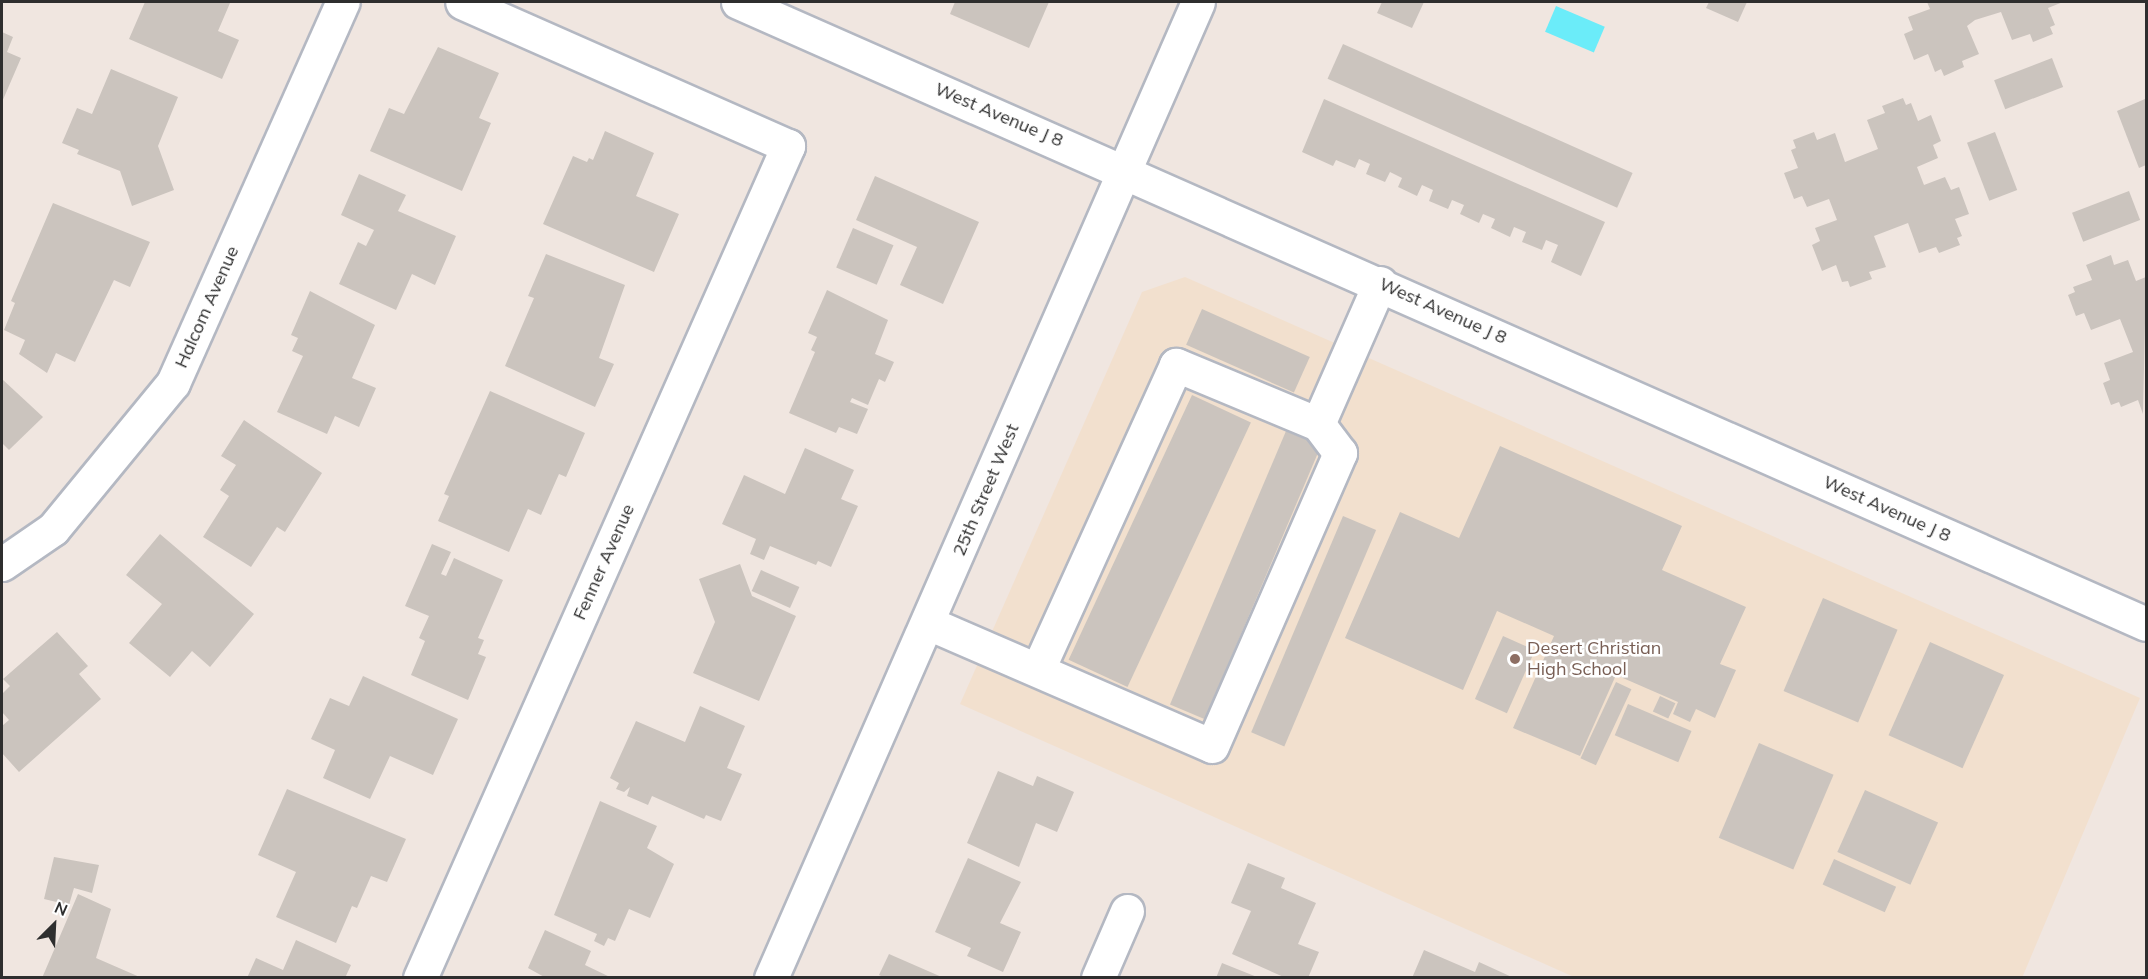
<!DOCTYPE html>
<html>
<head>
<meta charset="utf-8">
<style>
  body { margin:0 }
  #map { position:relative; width:2148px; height:979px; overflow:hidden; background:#f0e6e0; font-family:Mulish,sans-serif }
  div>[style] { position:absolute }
  .education>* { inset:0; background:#f2e0ce }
  .water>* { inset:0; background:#6becf9; transform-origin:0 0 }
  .building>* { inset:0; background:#cbc4be; transform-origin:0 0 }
  .roads { filter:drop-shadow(2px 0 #b4b8c2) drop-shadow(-2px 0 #b4b8c2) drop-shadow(0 2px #b4b8c2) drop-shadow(0 -2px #b4b8c2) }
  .minor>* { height:33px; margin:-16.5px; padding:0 16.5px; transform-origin:16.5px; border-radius:16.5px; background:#fff }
  .dots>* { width:16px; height:16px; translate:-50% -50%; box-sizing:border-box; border:3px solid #fff; border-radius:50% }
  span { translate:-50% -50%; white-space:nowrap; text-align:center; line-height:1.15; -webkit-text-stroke:5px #fff; paint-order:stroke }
  .street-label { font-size:18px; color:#2e2e2e }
  .education-label { font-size:18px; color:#785e54 }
  .left { translate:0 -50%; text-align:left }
  .frame { position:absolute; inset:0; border:3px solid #2e2e2e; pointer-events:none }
  .north { position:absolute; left:24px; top:895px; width:60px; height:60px; -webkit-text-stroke:4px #fff; paint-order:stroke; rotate:24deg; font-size:16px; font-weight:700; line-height:24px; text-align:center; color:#2e2e2e }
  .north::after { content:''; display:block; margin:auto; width:21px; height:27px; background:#2e2e2e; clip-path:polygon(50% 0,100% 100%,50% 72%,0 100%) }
</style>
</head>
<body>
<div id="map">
  <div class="education">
    <i style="clip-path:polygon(1185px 277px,2140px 698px,2022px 978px,1574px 977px,960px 704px,1142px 292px)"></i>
  </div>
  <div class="water">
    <i style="left:1556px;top:6px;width:53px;height:28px;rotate:23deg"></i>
  </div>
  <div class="building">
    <i style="clip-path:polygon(145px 2px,230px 3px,218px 31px,239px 40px,222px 79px,129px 39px)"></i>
    <i style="clip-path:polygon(955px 2px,1049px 2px,1029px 48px,950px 14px)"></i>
    <i style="clip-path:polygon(1382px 2px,1424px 2px,1412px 28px,1377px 13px)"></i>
    <i style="clip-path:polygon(1709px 2px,1747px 2px,1738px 22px,1706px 8px)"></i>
    <i style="clip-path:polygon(1927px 2px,2063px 2px,2048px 8px,2055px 25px,2050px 27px,2053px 34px,2033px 42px,2030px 34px,2012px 40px,2001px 12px,1975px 20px,1967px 26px,1979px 54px,1962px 61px,1964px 67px,1944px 76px,1941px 69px,1935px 72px,1928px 54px,1914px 60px,1904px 34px,1913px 30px,1908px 17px,1930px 9px)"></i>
    <i style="clip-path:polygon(2px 32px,13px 37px,7px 52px,21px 58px,2px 102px)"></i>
    <i style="left:1343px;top:44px;width:317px;height:38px;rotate:24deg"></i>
    <i style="clip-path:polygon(438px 47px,499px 73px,479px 118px,491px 123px,462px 191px,370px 151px,389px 108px,404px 114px)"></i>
    <i style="left:2052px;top:58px;width:31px;height:62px;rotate:69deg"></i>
    <i style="clip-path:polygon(111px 69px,178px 97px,158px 146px,174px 190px,132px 206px,120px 171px,77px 154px,79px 150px,62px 143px,77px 108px,92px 114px)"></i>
    <i style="clip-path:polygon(1903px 98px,1906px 105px,1911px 103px,1918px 121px,1931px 115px,1941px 141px,1933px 145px,1938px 158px,1917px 167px,1924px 185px,1945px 177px,1951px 190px,1959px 187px,1969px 214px,1955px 219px,1962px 236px,1957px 238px,1960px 245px,1939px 253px,1936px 247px,1919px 253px,1908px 223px,1874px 236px,1886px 267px,1869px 272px,1872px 279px,1850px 287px,1848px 281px,1842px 282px,1836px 265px,1822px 271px,1812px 245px,1820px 241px,1815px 228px,1837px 220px,1829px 199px,1807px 207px,1802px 196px,1794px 199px,1784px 173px,1798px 168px,1791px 150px,1796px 148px,1793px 140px,1814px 132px,1817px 140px,1835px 133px,1845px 162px,1878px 149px,1867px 120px,1885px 113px,1882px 106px)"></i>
    <i style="clip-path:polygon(1324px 99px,1605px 222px,1581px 276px,1551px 262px,1558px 245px,1546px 240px,1542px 250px,1522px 242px,1526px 232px,1514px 227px,1510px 237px,1491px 228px,1495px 219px,1483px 214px,1479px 223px,1460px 214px,1464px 205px,1452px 200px,1448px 209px,1429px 201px,1433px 190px,1422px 185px,1417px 196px,1398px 187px,1402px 178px,1390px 172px,1385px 182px,1366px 174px,1370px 164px,1359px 159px,1355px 168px,1336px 160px,1333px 166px,1302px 152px)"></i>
    <i style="clip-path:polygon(2145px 99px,2146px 165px,2139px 168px,2117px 111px)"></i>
    <i style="clip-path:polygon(605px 131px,654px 153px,636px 196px,679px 214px,654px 272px,543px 224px,573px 156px,587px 162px,589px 158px,593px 160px)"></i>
    <i style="left:1995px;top:132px;width:62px;height:30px;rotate:69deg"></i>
    <i style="clip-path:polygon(359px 174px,406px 195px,398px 211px,456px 236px,435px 285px,412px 274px,396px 310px,339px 284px,358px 242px,366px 246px,374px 230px,341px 215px)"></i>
    <i style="clip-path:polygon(875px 176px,979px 222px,943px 304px,900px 285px,917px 247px,856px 220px)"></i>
    <i style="left:2129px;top:191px;width:31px;height:61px;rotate:69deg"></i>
    <i style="clip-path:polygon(53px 203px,150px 242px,130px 287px,114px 280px,75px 362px,56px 353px,47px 373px,19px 354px,25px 340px,4px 330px,15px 303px,11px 301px)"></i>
    <i style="left:853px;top:228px;width:44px;height:43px;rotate:23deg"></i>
    <i style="clip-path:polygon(546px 254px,625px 285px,599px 358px,614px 364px,595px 407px,505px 366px,534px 298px,528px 296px)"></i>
    <i style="clip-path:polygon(2111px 255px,2114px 265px,2128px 260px,2136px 281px,2146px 277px,2143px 414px,2138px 400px,2121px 407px,2119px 402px,2111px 405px,2103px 383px,2110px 380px,2104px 363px,2133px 352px,2120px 319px,2091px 330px,2084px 313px,2076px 316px,2068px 295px,2075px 292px,2073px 287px,2092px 280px,2086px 265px)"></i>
    <i style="clip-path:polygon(827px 290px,888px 320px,875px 354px,894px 362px,885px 382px,879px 379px,868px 405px,852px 398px,850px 402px,868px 409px,857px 434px,839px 427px,836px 433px,789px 413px,815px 352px,811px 350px,817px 337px,808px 333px)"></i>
    <i style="clip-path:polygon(310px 291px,375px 325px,352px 378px,376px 388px,359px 427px,335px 416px,327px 434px,277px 412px,303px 356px,292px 351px,298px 338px,291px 335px)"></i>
    <i style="left:1202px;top:309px;width:118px;height:39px;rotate:24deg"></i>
    <i style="clip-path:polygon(2px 379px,43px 417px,9px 450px,2px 443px)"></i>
    <i style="clip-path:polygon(490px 391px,585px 433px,566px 477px,559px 474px,541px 515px,528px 509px,509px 552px,438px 521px,449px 496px,444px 494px)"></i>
    <i style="left:1192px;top:395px;width:65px;height:292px;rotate:25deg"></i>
    <i style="clip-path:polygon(244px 420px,322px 473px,285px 532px,277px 527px,251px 567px,203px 537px,229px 496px,220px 490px,236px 465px,221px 456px)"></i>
    <i style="left:1286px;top:431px;width:38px;height:297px;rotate:23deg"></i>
    <i style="clip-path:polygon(1500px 446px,1682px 526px,1662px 570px,1746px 607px,1720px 664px,1736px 670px,1715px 718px,1696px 709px,1690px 722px,1673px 714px,1678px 702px,1616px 675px,1580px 756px,1513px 728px,1554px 636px,1497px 611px,1463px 690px,1345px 638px,1400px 512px,1459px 538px)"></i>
    <i style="clip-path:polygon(805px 448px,854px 470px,841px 499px,858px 506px,831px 567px,818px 561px,816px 565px,770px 546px,764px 560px,750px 554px,756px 539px,722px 524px,744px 475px,785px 494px)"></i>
    <i style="left:1343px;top:516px;width:36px;height:235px;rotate:23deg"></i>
    <i style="clip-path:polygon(160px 534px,254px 614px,210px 667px,192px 651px,170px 677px,129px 643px,162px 604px,126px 575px)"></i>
    <i style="clip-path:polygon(432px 544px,451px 552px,441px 574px,446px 576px,454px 558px,503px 580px,478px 638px,484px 640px,478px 654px,486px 657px,468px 700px,411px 675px,425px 641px,419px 638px,429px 616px,405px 606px)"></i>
    <i style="clip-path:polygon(740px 564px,752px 596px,796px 616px,759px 701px,693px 673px,715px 622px,699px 579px)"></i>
    <i style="left:761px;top:570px;width:42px;height:23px;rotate:24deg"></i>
    <i style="left:1823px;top:598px;width:81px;height:101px;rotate:23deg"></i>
    <i style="clip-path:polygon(57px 632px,88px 666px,79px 674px,101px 699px,19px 772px,2px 753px,2px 726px,9px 720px,2px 712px,2px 694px,10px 686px,3px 679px)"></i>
    <i style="left:1503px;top:636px;width:35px;height:69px;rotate:24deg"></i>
    <i style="left:1930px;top:642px;width:81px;height:102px;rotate:24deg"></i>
    <i style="clip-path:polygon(363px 676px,458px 719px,433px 775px,390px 756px,370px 799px,323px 778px,335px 750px,311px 739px,330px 698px,349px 706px)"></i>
    <i style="left:1616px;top:682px;width:17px;height:84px;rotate:25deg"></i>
    <i style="left:1660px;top:696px;width:17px;height:17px;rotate:25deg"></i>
    <i style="left:1628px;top:704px;width:69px;height:34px;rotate:23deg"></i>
    <i style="clip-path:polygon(700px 706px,745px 726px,727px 768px,742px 774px,721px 821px,706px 815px,704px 819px,652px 796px,648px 805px,627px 796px,630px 787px,624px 792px,616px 789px,619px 783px,610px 778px,636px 721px,685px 742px)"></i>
    <i style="left:1759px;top:743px;width:81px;height:103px;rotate:23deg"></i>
    <i style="clip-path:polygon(998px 771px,1033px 786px,1037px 776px,1074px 792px,1057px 832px,1036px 823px,1019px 867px,967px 843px)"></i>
    <i style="clip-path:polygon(287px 789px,406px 839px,387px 882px,371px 876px,357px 908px,352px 906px,336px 943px,276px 917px,296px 872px,258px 855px)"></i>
    <i style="left:1865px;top:790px;width:80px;height:68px;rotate:24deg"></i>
    <i style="clip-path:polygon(600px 801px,657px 826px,647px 848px,674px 864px,650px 918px,629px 909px,615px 941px,608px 938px,604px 946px,594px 941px,597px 934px,554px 915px)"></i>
    <i style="clip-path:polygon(54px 857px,99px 865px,92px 893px,74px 888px,69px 905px,44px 899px)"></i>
    <i style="clip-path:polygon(968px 858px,1021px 882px,1000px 923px,1021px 932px,1003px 972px,967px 956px,971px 948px,935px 932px)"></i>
    <i style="left:1834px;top:859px;width:68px;height:28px;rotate:24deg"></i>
    <i style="clip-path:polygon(1248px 863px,1285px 878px,1281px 888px,1316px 903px,1298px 944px,1319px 952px,1308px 978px,1286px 978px,1232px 954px,1251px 911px,1231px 903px)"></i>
    <i style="clip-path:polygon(78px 894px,111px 909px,96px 958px,142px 978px,42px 978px)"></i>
    <i style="clip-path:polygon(545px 930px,591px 951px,585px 965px,612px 978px,546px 978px,528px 968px)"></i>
    <i style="clip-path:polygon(296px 940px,351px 965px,345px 978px,247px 978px,256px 958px,283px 970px)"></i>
    <i style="clip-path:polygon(1424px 950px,1475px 972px,1479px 962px,1514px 978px,1412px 978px)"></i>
    <i style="clip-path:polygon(889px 954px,944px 978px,885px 978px,879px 975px)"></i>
    <i style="clip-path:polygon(1222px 963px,1257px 977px,1257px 978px,1216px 978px)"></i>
  </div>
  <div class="roads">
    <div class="minor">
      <i style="left:738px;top:2px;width:1539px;rotate:23.83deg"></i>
      <i style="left:1318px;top:424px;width:154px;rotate:-66.3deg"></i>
      <i style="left:2px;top:564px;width:62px;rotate:-34.5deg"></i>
      <i style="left:53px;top:529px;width:189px;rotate:-50.6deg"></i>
      <i style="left:173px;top:383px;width:417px;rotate:-66deg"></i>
      <i style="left:928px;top:623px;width:309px;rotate:23.4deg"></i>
      <i style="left:1212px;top:746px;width:320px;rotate:-66.4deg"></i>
      <i style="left:1340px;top:453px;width:36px;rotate:-127deg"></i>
      <i style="left:1318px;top:424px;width:154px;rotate:-157.4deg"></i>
      <i style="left:1176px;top:365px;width:334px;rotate:114.4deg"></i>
      <i style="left:420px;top:978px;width:910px;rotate:-66.14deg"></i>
      <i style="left:788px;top:146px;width:356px;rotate:-156.2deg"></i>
      <i style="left:771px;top:978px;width:1065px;rotate:-66.37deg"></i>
      <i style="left:1098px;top:978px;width:73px;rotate:-66.6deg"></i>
    </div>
  </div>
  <div class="dots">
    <i style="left:1515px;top:659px;background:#8d6e63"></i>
  </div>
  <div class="street-label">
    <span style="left:999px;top:115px;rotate:23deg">West Avenue J 8</span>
    <span style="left:207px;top:307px;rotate:-66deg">Halcom Avenue</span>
    <span style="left:1443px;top:311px;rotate:24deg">West Avenue J 8</span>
    <span style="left:986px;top:490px;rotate:-67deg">25th Street West</span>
    <span style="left:1887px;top:509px;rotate:24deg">West Avenue J 8</span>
    <span style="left:604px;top:562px;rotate:-66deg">Fenner Avenue</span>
  </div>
  <div class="education-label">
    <span class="left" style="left:1527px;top:659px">Desert Christian<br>High School</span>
  </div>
  <div class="frame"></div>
  <div class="north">N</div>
</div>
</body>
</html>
